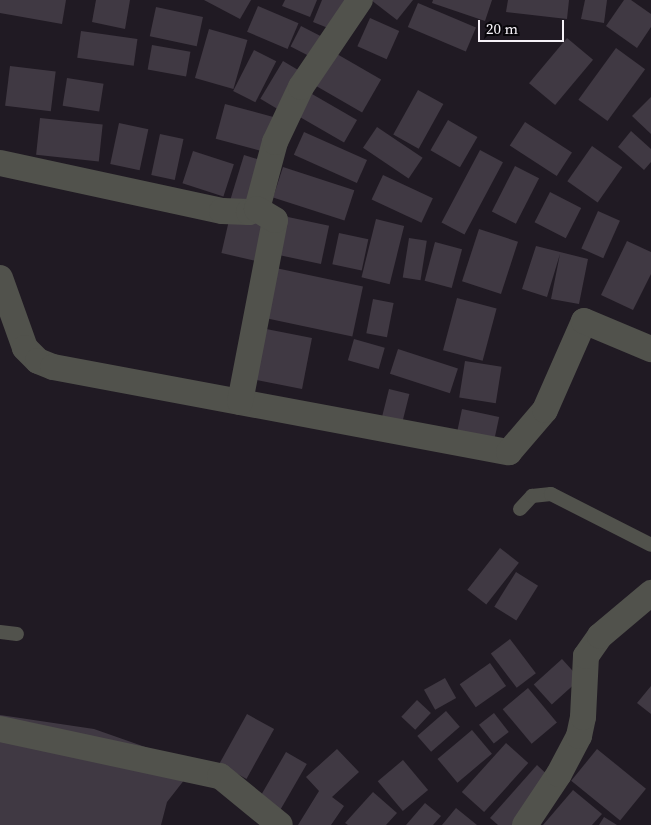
<!DOCTYPE html>
<html>
<head>
<meta charset="utf-8">
<style>
  body { margin:0 }
  #map { position:relative; width:651px; height:825px; overflow:hidden; background:#201a23; font-family:"Source Serif 4",serif }
  div>[style] { position:absolute }
  .building>* { inset:0; background:#403943; transform-origin:0 0 }
  .lane>* { height:14px; margin:-7px; padding:0 7px; transform-origin:7px; border-radius:7px; background:#51524c }
  .street>* { height:26px; margin:-13px; padding:0 13px; transform-origin:13px; border-radius:13px; background:#51524c }
  span { translate:-50% -50%; white-space:nowrap; text-align:center; line-height:1.15; -webkit-text-stroke:5px #08060a; paint-order:stroke }
  .scale { position:absolute; left:478px; top:20px; width:86px; height:22px; box-sizing:border-box; border:2px solid #f6f2f8; border-top:0; padding-left:6px; font-size:15px; line-height:18px; white-space:nowrap; color:#f6f2f8; -webkit-text-stroke:4px #08060a; paint-order:stroke }
</style>
</head>
<body>
<div id="map">
  <div class="building">
    <i style="clip-path:polygon(0 0,66px 0,62px 24px,0 13px)"></i>
    <i style="clip-path:polygon(96px 0,130px 0,125px 29px,92px 22px)"></i>
    <i style="clip-path:polygon(204px 0,251px 0,240px 19px)"></i>
    <i style="clip-path:polygon(285px 0,317px 0,310px 17px,282px 6px)"></i>
    <i style="clip-path:polygon(322px 0,349px 0,338px 32px,313px 22px)"></i>
    <i style="clip-path:polygon(371px 0,413px 0,397px 20px)"></i>
    <i style="clip-path:polygon(433px 0,492px 0,485px 21px,432px 3px)"></i>
    <i style="clip-path:polygon(508px 0,569px 0,567px 19px,506px 12px)"></i>
    <i style="clip-path:polygon(585px 0,607px 0,604px 23px,581px 19px)"></i>
    <i style="clip-path:polygon(624px 0,631px 0,651px 14px,651px 27px,637px 48px,606px 26px)"></i>
    <i style="left:418px;top:3px;width:63px;height:26px;rotate:23deg"></i>
    <i style="left:258px;top:6px;width:44px;height:28px;rotate:23deg"></i>
    <i style="left:156px;top:7px;width:48px;height:30px;rotate:12deg"></i>
    <i style="left:370px;top:18px;width:32px;height:31px;rotate:24deg"></i>
    <i style="left:301px;top:26px;width:29px;height:23px;rotate:27deg"></i>
    <i style="left:209px;top:29px;width:40px;height:51px;rotate:16deg"></i>
    <i style="left:81px;top:31px;width:57px;height:27px;rotate:8deg"></i>
    <i style="left:567px;top:38px;width:34px;height:59px;rotate:40deg"></i>
    <i style="left:152px;top:45px;width:39px;height:25px;rotate:10deg"></i>
    <i style="left:616px;top:48px;width:36px;height:64px;rotate:36deg"></i>
    <i style="left:254px;top:50px;width:25px;height:46px;rotate:27deg"></i>
    <i style="left:330px;top:50px;width:59px;height:38px;rotate:30deg"></i>
    <i style="left:283px;top:61px;width:23px;height:44px;rotate:31deg"></i>
    <i style="left:10px;top:66px;width:46px;height:40px;rotate:7deg"></i>
    <i style="left:67px;top:78px;width:37px;height:28px;rotate:9deg"></i>
    <i style="left:418px;top:90px;width:29px;height:51px;rotate:29deg"></i>
    <i style="left:312px;top:94px;width:52px;height:26px;rotate:30deg"></i>
    <i style="clip-path:polygon(651px 97px,651px 134px,632px 116px)"></i>
    <i style="left:225px;top:104px;width:51px;height:36px;rotate:15deg"></i>
    <i style="left:40px;top:118px;width:63px;height:37px;rotate:6deg"></i>
    <i style="left:448px;top:120px;width:34px;height:35px;rotate:30deg"></i>
    <i style="left:525px;top:122px;width:56px;height:28px;rotate:33deg"></i>
    <i style="left:119px;top:123px;width:30px;height:42px;rotate:12deg"></i>
    <i style="left:377px;top:127px;width:55px;height:25px;rotate:34deg"></i>
    <i style="clip-path:polygon(631px 131px,651px 149px,651px 162px,644px 170px,618px 147px)"></i>
    <i style="left:304px;top:132px;width:69px;height:25px;rotate:24deg"></i>
    <i style="left:160px;top:134px;width:24px;height:42px;rotate:12deg"></i>
    <i style="left:592px;top:146px;width:37px;height:43px;rotate:35deg"></i>
    <i style="left:480px;top:150px;width:26px;height:82px;rotate:28deg"></i>
    <i style="left:193px;top:151px;width:43px;height:34px;rotate:18deg"></i>
    <i style="left:244px;top:155px;width:21px;height:48px;rotate:17deg"></i>
    <i style="left:515px;top:166px;width:27px;height:51px;rotate:27deg"></i>
    <i style="left:283px;top:167px;width:75px;height:32px;rotate:18deg"></i>
    <i style="left:383px;top:175px;width:55px;height:27px;rotate:25deg"></i>
    <i style="left:550px;top:192px;width:35px;height:34px;rotate:27deg"></i>
    <i style="left:598px;top:211px;width:24px;height:41px;rotate:24deg"></i>
    <i style="left:230px;top:216px;width:37px;height:38px;rotate:13deg"></i>
    <i style="left:288px;top:217px;width:42px;height:39px;rotate:12deg"></i>
    <i style="left:376px;top:219px;width:29px;height:60px;rotate:14deg"></i>
    <i style="left:479px;top:229px;width:41px;height:55px;rotate:18deg"></i>
    <i style="left:339px;top:233px;width:30px;height:32px;rotate:12deg"></i>
    <i style="left:409px;top:238px;width:18px;height:40px;rotate:9deg"></i>
    <i style="clip-path:polygon(627px 241px,651px 252px,651px 274px,633px 310px,601px 295px)"></i>
    <i style="left:435px;top:242px;width:28px;height:40px;rotate:15deg"></i>
    <i style="clip-path:polygon(536px 246px,588px 259px,579px 304px,551px 299px,560px 254px,547px 297px,522px 289px)"></i>
    <i style="left:271px;top:267px;width:94px;height:51px;rotate:12deg"></i>
    <i style="left:457px;top:298px;width:41px;height:54px;rotate:15deg"></i>
    <i style="left:373px;top:299px;width:21px;height:35px;rotate:11deg"></i>
    <i style="left:256px;top:327px;width:57px;height:52px;rotate:11deg"></i>
    <i style="left:354px;top:339px;width:32px;height:22px;rotate:16deg"></i>
    <i style="left:398px;top:349px;width:63px;height:26px;rotate:18deg"></i>
    <i style="left:465px;top:361px;width:37px;height:37px;rotate:9deg"></i>
    <i style="left:389px;top:389px;width:21px;height:36px;rotate:14deg"></i>
    <i style="left:462px;top:409px;width:38px;height:27px;rotate:12deg"></i>
    <i style="left:500px;top:548px;width:24px;height:53px;rotate:38deg"></i>
    <i style="left:516px;top:572px;width:26px;height:41px;rotate:32deg"></i>
    <i style="left:510px;top:639px;width:43px;height:24px;rotate:53deg"></i>
    <i style="left:562px;top:659px;width:27px;height:38px;rotate:48deg"></i>
    <i style="left:490px;top:663px;width:28px;height:37px;rotate:55deg"></i>
    <i style="left:445px;top:678px;width:23px;height:24px;rotate:61deg"></i>
    <i style="clip-path:polygon(651px 686px,651px 714px,637px 703px)"></i>
    <i style="left:528px;top:688px;width:45px;height:33px;rotate:50deg"></i>
    <i style="left:417px;top:700px;width:19px;height:23px;rotate:43deg"></i>
    <i style="left:446px;top:711px;width:21px;height:38px;rotate:49deg"></i>
    <i style="left:494px;top:713px;width:24px;height:19px;rotate:52deg"></i>
    <i style="left:247px;top:714px;width:31px;height:57px;rotate:29deg"></i>
    <i style="clip-path:polygon(0 715px,94px 729px,151px 749px,185px 779px,167px 802px,161px 825px,0 825px)"></i>
    <i style="left:472px;top:730px;width:31px;height:45px;rotate:50deg"></i>
    <i style="left:506px;top:743px;width:30px;height:66px;rotate:42deg"></i>
    <i style="clip-path:polygon(337px 749px,359px 772px,332px 797px,344px 806px,331px 825px,298px 825px,319px 791px,306px 777px)"></i>
    <i style="left:597px;top:749px;width:63px;height:41px;rotate:39deg"></i>
    <i style="left:286px;top:752px;width:24px;height:54px;rotate:30deg"></i>
    <i style="left:403px;top:760px;width:39px;height:33px;rotate:50deg"></i>
    <i style="clip-path:polygon(537px 765px,553px 780px,513px 825px,498px 825px,490px 818px)"></i>
    <i style="clip-path:polygon(573px 790px,602px 814px,592px 825px,543px 825px)"></i>
    <i style="clip-path:polygon(373px 792px,397px 813px,386px 825px,348px 825px,345px 823px)"></i>
    <i style="clip-path:polygon(425px 803px,441px 816px,433px 825px,406px 825px)"></i>
    <i style="clip-path:polygon(456px 808px,477px 825px,442px 825px)"></i>
    <i style="clip-path:polygon(604px 817px,617px 825px,599px 825px)"></i>
  </div>
  <div class="lane">
    <i style="left:520px;top:509px;width:18px;rotate:-47deg"></i>
    <i style="left:532px;top:496px;width:19px;rotate:-6deg"></i>
    <i style="left:551px;top:494px;width:112px;rotate:27deg"></i>
    <i style="left:0;top:632px;width:17px;rotate:7deg"></i>
  </div>
  <div class="street">
    <i style="left:0;top:163px;width:227px;rotate:12.2deg"></i>
    <i style="left:222px;top:211px;width:27px;rotate:2deg"></i>
    <i style="left:249px;top:212px;width:9px;rotate:-21deg"></i>
    <i style="left:257px;top:209px;width:69px;rotate:-75deg"></i>
    <i style="left:275px;top:142px;width:61px;rotate:-64.7deg"></i>
    <i style="left:301px;top:87px;width:105px;rotate:-55.9deg"></i>
    <i style="left:0;top:278px;width:74px;rotate:70.3deg"></i>
    <i style="left:25px;top:348px;width:18px;rotate:45deg"></i>
    <i style="left:38px;top:361px;width:16px;rotate:22deg"></i>
    <i style="left:53px;top:367px;width:464px;rotate:10.6deg"></i>
    <i style="left:509px;top:452px;width:55px;rotate:-49.4deg"></i>
    <i style="left:545px;top:410px;width:97px;rotate:-66.3deg"></i>
    <i style="left:584px;top:321px;width:73px;rotate:22.7deg"></i>
    <i style="left:240px;top:402px;width:185px;rotate:-79.1deg"></i>
    <i style="left:275px;top:220px;width:21px;rotate:-149deg"></i>
    <i style="left:0;top:729px;width:225px;rotate:12.1deg"></i>
    <i style="left:220px;top:776px;width:77px;rotate:39.2deg"></i>
    <i style="left:525px;top:825px;width:61px;rotate:-56.3deg"></i>
    <i style="left:559px;top:774px;width:43px;rotate:-62.2deg"></i>
    <i style="left:579px;top:736px;width:19px;rotate:-78deg"></i>
    <i style="left:583px;top:717px;width:61px;rotate:-87.2deg"></i>
    <i style="left:586px;top:656px;width:24px;rotate:-55deg"></i>
    <i style="left:600px;top:636px;width:67px;rotate:-40.1deg"></i>
  </div>
  <div class="scale">20 m</div>
</div>
</body>
</html>
